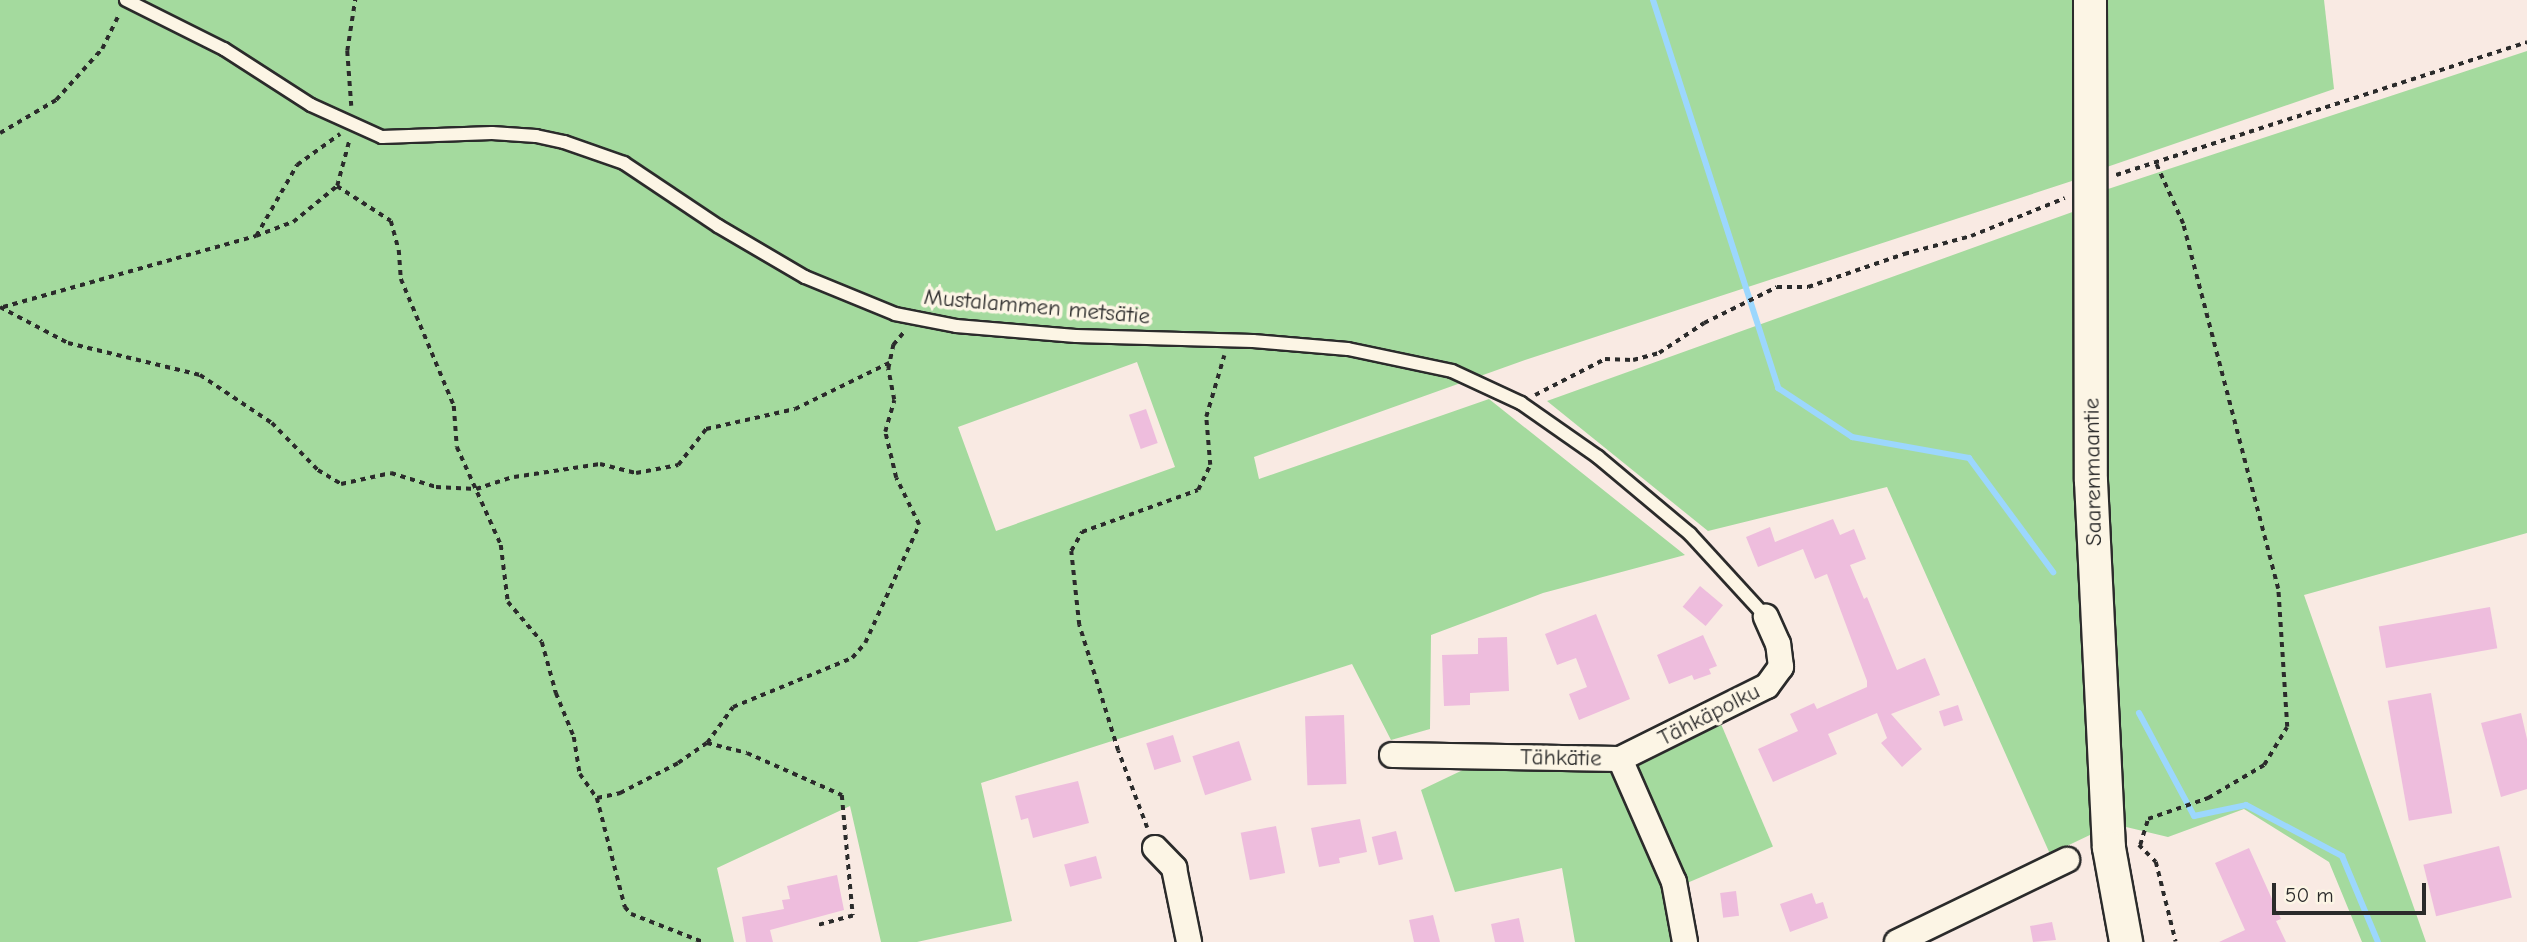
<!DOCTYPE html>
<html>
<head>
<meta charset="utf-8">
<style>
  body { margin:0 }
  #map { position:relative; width:2527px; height:942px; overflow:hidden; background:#f9eae3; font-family:"Comic Neue",sans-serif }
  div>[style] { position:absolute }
  .green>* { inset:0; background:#a4da9e; transform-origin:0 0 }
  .stream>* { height:6px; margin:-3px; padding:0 3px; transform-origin:3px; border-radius:3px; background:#9cd7fd }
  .building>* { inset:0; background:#eebddd; transform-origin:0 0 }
  .path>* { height:3.5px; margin-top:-1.75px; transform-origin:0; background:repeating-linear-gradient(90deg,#2b2b2b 0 5px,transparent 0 10px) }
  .roads { filter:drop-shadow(2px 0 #2b2b2b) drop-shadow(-2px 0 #2b2b2b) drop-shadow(0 2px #2b2b2b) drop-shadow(0 -2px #2b2b2b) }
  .service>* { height:12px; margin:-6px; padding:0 6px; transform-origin:6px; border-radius:6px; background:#fcf5e5 }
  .minor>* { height:24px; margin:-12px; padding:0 12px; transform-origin:12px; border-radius:12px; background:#fcf5e5 }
  .tertiary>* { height:32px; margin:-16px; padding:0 16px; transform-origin:16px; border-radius:16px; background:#fcf5e5 }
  span { translate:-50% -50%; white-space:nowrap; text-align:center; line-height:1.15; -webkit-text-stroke:7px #fcf5e5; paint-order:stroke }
  .street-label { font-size:23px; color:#2b2b2b }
  .scale { position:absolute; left:2272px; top:883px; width:154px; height:32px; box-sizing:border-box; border:4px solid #2b2b2b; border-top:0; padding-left:9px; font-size:21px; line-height:24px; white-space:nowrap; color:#2b2b2b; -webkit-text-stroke:5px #fcf5e5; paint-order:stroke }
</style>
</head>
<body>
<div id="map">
  <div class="green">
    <i style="clip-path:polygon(evenodd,0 0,2079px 0,2078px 179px,1525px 360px,1254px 457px,1259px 479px,1489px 399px,1685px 555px,1543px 593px,1431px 635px,1430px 729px,1391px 740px,1352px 664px,981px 783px,1012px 921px,917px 942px,881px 942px,850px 806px,717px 868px,734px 942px,0 942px,0 0,1137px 362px,1175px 467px,996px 531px,958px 427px,1137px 362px)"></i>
    <i style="clip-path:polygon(2104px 0,2324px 0,2334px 89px,2104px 168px)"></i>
    <i style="clip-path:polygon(2527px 51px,2527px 533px,2304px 595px,2426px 942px,2362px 942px,2329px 862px,2244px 809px,2168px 837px,2122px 826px,2103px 485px,2105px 190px)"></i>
    <i style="clip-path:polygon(2078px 210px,2077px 479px,2092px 834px,2050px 854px,1887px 487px,1708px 531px,1547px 401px)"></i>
    <i style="left:1721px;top:724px;width:133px;height:94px;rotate:67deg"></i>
    <i style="clip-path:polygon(1465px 769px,1611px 771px,1665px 886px,1675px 942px,1575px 942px,1562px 868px,1455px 892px,1421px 790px)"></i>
  </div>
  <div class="stream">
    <i style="left:1653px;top:0;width:408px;rotate:72.1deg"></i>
    <i style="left:1778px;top:388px;width:89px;rotate:33.5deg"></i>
    <i style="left:1852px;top:437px;width:119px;rotate:10.2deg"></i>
    <i style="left:1969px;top:458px;width:142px;rotate:53.6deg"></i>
    <i style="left:2139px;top:713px;width:117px;rotate:61.9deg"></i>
    <i style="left:2194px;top:816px;width:53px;rotate:-11.9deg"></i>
    <i style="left:2246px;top:805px;width:109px;rotate:28deg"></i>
    <i style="left:2342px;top:856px;width:93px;rotate:67.3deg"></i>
  </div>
  <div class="building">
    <i style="left:1146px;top:409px;width:36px;height:18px;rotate:71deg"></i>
    <i style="clip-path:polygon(1833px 519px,1840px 535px,1854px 529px,1866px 559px,1850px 565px,1864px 599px,1867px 597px,1897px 670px,1925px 658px,1940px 695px,1891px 714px,1922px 749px,1902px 767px,1881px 743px,1887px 738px,1877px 713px,1828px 734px,1837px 754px,1773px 782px,1758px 749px,1798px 731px,1790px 714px,1814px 703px,1817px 709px,1867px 687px,1867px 681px,1827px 574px,1815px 579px,1803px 549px,1758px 567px,1746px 537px,1770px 527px,1775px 542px)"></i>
    <i style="left:1700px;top:586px;width:30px;height:27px;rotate:40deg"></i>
    <i style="left:2490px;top:607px;width:42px;height:113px;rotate:80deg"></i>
    <i style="clip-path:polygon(1596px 614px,1630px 699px,1579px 720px,1569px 694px,1587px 687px,1576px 658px,1557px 665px,1545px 634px)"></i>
    <i style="clip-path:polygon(1703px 635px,1717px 666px,1709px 669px,1711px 674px,1694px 680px,1692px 675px,1669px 684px,1657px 655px)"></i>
    <i style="clip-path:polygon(1507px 637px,1509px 691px,1470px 693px,1470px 705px,1444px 706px,1442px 655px,1478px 654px,1478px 638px)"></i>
    <i style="left:2431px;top:693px;width:122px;height:44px;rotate:80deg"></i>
    <i style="left:1958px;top:705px;width:16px;height:20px;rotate:72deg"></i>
    <i style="clip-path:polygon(2521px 713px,2527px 739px,2527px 789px,2501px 797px,2481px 723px)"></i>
    <i style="left:1344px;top:715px;width:69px;height:39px;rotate:88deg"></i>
    <i style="left:1173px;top:735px;width:28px;height:28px;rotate:73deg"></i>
    <i style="left:1239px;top:741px;width:41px;height:49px;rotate:72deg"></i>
    <i style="clip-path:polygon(1078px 781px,1089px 823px,1033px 838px,1028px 818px,1021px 820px,1015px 796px)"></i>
    <i style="clip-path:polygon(1360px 819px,1367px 852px,1339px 858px,1340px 863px,1319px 867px,1311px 828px)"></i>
    <i style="left:1276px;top:826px;width:48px;height:36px;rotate:79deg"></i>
    <i style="left:1396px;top:831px;width:29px;height:25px;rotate:76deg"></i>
    <i style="left:2499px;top:846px;width:53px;height:78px;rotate:76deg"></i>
    <i style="clip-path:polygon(2249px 848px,2281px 919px,2276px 921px,2286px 942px,2219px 942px,2245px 930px,2215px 863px)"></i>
    <i style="left:1096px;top:856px;width:23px;height:33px;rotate:75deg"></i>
    <i style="clip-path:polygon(837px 875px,844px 910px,770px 930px,773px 942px,746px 942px,742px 917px,784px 909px,782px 900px,790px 899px,787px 886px)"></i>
    <i style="left:1736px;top:891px;width:25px;height:16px;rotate:83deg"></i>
    <i style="clip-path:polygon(1812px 893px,1816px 904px,1823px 902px,1828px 918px,1790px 932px,1780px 904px)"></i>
    <i style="clip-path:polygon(1433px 915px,1440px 942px,1414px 942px,1409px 920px)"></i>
    <i style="clip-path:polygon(1519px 918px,1524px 942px,1495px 942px,1491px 924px)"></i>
    <i style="clip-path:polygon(2052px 922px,2056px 940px,2033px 942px,2030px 926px)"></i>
  </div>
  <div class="path">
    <i style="left:351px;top:106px;width:55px;rotate:-94.2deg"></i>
    <i style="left:347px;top:51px;width:52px;rotate:-81.1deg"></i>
    <i style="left:0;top:133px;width:65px;rotate:-30.5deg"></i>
    <i style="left:56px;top:100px;width:69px;rotate:-48deg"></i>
    <i style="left:102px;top:49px;width:39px;rotate:-64deg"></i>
    <i style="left:2116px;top:175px;width:432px;rotate:-17.9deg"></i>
    <i style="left:337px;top:186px;width:47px;rotate:-75.1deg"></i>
    <i style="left:256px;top:236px;width:40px;rotate:-21deg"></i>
    <i style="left:293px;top:222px;width:57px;rotate:-39.3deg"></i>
    <i style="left:337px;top:186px;width:64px;rotate:32.9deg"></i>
    <i style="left:391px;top:221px;width:30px;rotate:75deg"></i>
    <i style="left:399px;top:250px;width:29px;rotate:86deg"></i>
    <i style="left:401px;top:279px;width:138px;rotate:67.3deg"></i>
    <i style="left:454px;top:406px;width:41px;rotate:85.8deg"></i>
    <i style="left:457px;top:447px;width:107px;rotate:65.8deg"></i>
    <i style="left:501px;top:545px;width:57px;rotate:83deg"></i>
    <i style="left:508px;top:602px;width:52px;rotate:49.6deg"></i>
    <i style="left:542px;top:642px;width:53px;rotate:74.6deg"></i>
    <i style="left:556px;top:693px;width:48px;rotate:67.8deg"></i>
    <i style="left:574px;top:737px;width:37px;rotate:81deg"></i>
    <i style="left:580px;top:774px;width:29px;rotate:55deg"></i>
    <i style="left:597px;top:798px;width:113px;rotate:75.6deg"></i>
    <i style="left:625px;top:907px;width:9px;rotate:49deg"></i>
    <i style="left:631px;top:914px;width:77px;rotate:21.3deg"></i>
    <i style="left:0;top:307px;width:77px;rotate:27.9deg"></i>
    <i style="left:68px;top:343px;width:136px;rotate:13.6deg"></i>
    <i style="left:200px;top:375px;width:87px;rotate:33.7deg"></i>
    <i style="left:272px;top:423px;width:66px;rotate:45.6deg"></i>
    <i style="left:318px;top:470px;width:27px;rotate:31deg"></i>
    <i style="left:341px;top:484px;width:51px;rotate:-12.4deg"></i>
    <i style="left:391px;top:473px;width:47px;rotate:17.3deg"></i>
    <i style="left:436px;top:487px;width:40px;rotate:2.9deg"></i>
    <i style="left:476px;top:489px;width:40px;rotate:-18deg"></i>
    <i style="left:514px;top:477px;width:87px;rotate:-8.6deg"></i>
    <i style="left:600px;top:464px;width:37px;rotate:14deg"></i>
    <i style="left:636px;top:473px;width:43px;rotate:-10.8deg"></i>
    <i style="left:678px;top:465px;width:46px;rotate:-52.1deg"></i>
    <i style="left:706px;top:429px;width:91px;rotate:-12.7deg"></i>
    <i style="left:795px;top:409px;width:105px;rotate:-26.1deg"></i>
    <i style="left:3px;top:307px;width:263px;rotate:-15.7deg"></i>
    <i style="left:256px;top:236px;width:82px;rotate:-60deg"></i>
    <i style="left:297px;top:165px;width:53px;rotate:-35.8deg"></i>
    <i style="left:1535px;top:395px;width:79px;rotate:-27.2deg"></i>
    <i style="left:1605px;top:359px;width:28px;rotate:2deg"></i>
    <i style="left:1633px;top:360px;width:27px;rotate:-15deg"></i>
    <i style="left:1659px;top:353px;width:54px;rotate:-33.7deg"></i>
    <i style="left:1704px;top:323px;width:81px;rotate:-26.3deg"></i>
    <i style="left:1777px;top:287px;width:31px"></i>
    <i style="left:1808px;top:287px;width:102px;rotate:-19deg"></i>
    <i style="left:1904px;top:254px;width:69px;rotate:-15deg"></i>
    <i style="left:1971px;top:236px;width:101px;rotate:-22deg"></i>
    <i style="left:707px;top:743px;width:41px;rotate:14deg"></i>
    <i style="left:747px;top:753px;width:104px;rotate:23.9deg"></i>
    <i style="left:842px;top:795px;width:121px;rotate:84.8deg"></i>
    <i style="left:853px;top:916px;width:38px;rotate:165deg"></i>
    <i style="left:597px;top:798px;width:24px;rotate:-12deg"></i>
    <i style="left:620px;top:793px;width:65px;rotate:-27.3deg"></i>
    <i style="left:678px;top:763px;width:35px;rotate:-35deg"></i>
    <i style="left:707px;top:743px;width:44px;rotate:-54.2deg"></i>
    <i style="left:733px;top:707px;width:129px;rotate:-22.4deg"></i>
    <i style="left:852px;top:658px;width:20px;rotate:-49deg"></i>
    <i style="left:865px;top:643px;width:130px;rotate:-65.4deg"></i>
    <i style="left:919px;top:525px;width:52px;rotate:-116.1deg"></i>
    <i style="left:896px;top:478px;width:47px;rotate:-103.4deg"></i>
    <i style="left:885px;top:432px;width:33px;rotate:-74deg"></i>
    <i style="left:894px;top:400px;width:32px;rotate:-101deg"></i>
    <i style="left:888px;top:369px;width:25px;rotate:-78deg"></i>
    <i style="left:893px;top:345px;width:17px;rotate:-50deg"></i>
    <i style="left:1147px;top:828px;width:82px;rotate:-110.6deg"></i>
    <i style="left:1118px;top:751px;width:132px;rotate:-107.2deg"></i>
    <i style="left:1079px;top:625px;width:74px;rotate:-96.2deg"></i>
    <i style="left:1071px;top:551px;width:22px;rotate:-60deg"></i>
    <i style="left:1082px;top:532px;width:123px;rotate:-19.9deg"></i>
    <i style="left:1198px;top:490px;width:28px;rotate:-64deg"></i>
    <i style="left:1210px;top:465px;width:48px;rotate:-94.8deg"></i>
    <i style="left:1206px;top:417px;width:64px;rotate:-73.6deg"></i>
    <i style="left:2139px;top:845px;width:24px;rotate:45deg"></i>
    <i style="left:2156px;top:862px;width:82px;rotate:76deg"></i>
    <i style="left:2140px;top:845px;width:27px;rotate:-73deg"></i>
    <i style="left:2148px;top:819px;width:64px;rotate:-19.3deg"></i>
    <i style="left:2208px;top:798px;width:65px;rotate:-30.5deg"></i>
    <i style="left:2264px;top:765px;width:44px;rotate:-58.8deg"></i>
    <i style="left:2287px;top:727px;width:138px;rotate:-93.7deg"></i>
    <i style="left:2278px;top:589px;width:377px;rotate:-104.6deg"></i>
    <i style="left:2183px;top:224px;width:66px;rotate:-114.2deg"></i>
  </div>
  <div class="roads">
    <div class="service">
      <i style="left:126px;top:0;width:110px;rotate:26.6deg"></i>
      <i style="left:224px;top:49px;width:103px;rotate:32.8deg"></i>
      <i style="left:311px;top:105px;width:78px;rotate:24.3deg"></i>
      <i style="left:382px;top:137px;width:110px;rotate:-2.1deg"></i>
      <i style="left:492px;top:133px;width:44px;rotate:3.9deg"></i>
      <i style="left:536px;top:136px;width:29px;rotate:12deg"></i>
      <i style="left:564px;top:142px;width:64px;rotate:19.3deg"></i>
      <i style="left:624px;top:163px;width:113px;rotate:33.8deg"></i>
      <i style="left:718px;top:226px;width:101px;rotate:30.4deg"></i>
      <i style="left:805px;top:277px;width:97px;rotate:22.3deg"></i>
      <i style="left:895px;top:314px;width:62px;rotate:11.1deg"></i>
      <i style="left:956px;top:326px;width:120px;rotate:4.8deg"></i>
      <i style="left:1076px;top:336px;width:177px;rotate:1.6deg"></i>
      <i style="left:1253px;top:341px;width:95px;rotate:4.8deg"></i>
      <i style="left:1348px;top:349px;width:106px;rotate:11.9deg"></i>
      <i style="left:1452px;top:371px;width:76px;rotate:24.9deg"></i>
      <i style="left:1521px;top:403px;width:94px;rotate:35deg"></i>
      <i style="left:1598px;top:457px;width:120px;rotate:39.9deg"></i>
      <i style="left:1690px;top:534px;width:113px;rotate:47.5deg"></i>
    </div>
    <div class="minor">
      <i style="left:1392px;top:755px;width:228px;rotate:1deg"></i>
      <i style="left:1620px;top:759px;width:134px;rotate:66.3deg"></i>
      <i style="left:1674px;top:882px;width:61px;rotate:79.6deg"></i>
      <i style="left:1620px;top:759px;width:164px;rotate:-26.4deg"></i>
      <i style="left:1767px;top:686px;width:24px;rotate:-54deg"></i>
      <i style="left:1781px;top:667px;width:23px;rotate:-97deg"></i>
      <i style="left:1778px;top:644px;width:30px;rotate:-114deg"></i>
      <i style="left:1155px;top:848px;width:28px;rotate:46deg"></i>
      <i style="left:1174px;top:868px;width:76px;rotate:78.5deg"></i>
      <i style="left:1897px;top:942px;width:189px;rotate:-25.8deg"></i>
    </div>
    <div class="tertiary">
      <i style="left:2090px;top:0;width:481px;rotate:89.9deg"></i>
      <i style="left:2091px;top:481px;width:367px;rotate:87.2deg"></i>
      <i style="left:2109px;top:848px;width:96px;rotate:79.7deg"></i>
    </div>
  </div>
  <div class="street-label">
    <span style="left:1037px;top:307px;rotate:5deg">Mustalammen metsätie</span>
    <span style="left:2093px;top:472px;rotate:-91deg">Saarenmaantie</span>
    <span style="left:1709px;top:715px;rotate:-27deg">Tähkäpolku</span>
    <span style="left:1561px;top:758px;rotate:1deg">Tähkätie</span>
  </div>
  <div class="scale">50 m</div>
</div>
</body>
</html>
